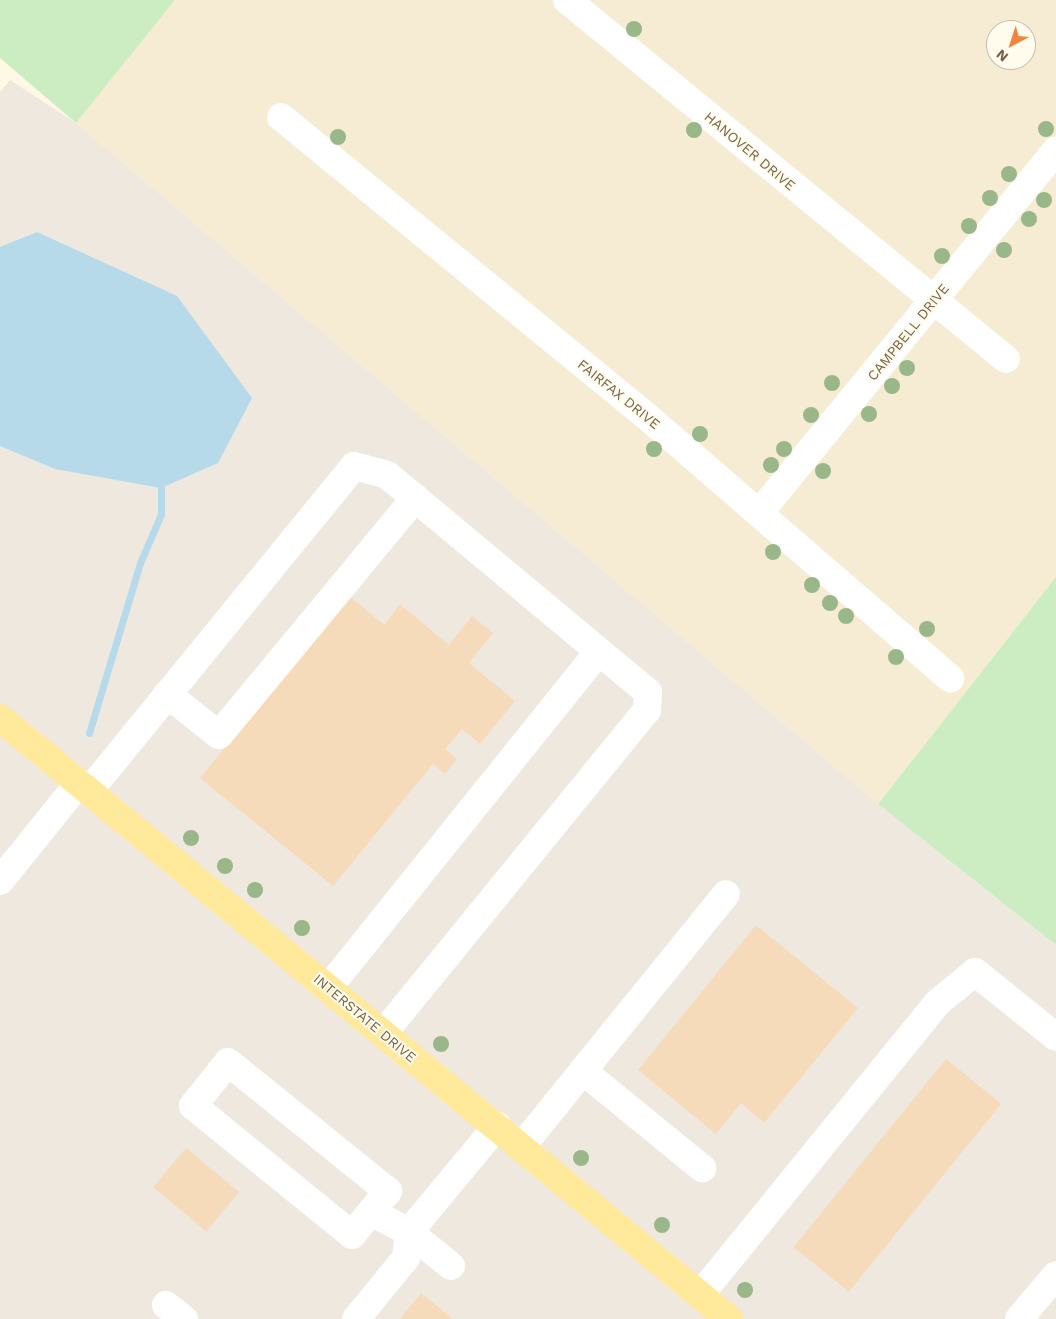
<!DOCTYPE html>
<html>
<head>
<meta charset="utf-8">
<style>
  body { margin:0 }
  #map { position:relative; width:1056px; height:1319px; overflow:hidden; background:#fef8e5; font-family:"Work Sans",sans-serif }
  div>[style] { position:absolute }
  .residential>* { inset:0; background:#f6ecd3 }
  .industrial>* { inset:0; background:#eee8df }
  .green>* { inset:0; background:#ccedc2 }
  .water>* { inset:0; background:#b7daea }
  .stream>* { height:7px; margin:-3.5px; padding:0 3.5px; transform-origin:3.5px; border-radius:3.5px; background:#b7daea }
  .building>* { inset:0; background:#f6dbba; transform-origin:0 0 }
  .minor>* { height:28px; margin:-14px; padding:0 14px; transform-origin:14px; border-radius:14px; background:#fff }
  .major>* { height:28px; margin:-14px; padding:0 14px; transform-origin:14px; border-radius:14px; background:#ffea9b }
  .trees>* { width:16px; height:16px; margin:-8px; border-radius:50%; background:#99b789 }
  span { translate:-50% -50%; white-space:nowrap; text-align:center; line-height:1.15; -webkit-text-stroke:4px #fffbed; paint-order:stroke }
  .street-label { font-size:14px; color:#796147 }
  .north { position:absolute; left:986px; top:20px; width:50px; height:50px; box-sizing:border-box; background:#fffbed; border:1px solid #c9bdab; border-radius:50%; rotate:220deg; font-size:14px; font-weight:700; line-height:20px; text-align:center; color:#796147 }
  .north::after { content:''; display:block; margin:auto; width:18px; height:22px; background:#f28440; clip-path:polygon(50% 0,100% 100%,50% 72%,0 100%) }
</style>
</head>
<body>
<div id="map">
  <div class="residential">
    <i style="clip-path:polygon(evenodd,175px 0,1056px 0,1056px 577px,878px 804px,76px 123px,175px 0,996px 30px,1026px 30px,1026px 60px,996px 60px,996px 30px)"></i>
  </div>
  <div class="industrial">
    <i style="clip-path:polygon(10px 80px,76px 123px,878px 804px,1056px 945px,1056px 1319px,0 1319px,0 92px)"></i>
  </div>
  <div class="green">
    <i style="clip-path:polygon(0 0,175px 0,76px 123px,0 58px)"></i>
    <i style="clip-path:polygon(1056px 577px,1056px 945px,878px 804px)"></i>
  </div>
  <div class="water">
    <i style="clip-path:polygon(37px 232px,177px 296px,252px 398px,218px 463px,161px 488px,55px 469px,0 446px,0 247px)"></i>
  </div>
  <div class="stream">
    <i style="left:89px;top:733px;width:177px;rotate:-73.3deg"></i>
    <i style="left:140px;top:563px;width:53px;rotate:-66.8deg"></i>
    <i style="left:161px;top:514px;width:26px;rotate:-90deg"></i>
  </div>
  <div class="building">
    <i style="clip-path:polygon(349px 596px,384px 625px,400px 604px,449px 645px,472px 616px,493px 633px,469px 663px,515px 701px,480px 744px,462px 729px,445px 749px,457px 759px,445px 774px,433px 764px,333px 886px,200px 778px)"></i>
    <i style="clip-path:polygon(756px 925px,858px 1008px,764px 1123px,741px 1103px,716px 1134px,638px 1070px)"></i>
    <i style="left:946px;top:1059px;width:71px;height:242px;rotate:39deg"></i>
    <i style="left:186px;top:1148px;width:69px;height:51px;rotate:40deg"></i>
    <i style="clip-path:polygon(421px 1293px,453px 1319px,400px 1319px)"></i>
  </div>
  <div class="minor">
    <i style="left:567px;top:0;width:567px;rotate:39.28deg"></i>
    <i style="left:281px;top:117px;width:480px;rotate:39.3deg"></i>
    <i style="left:652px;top:421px;width:394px;rotate:40.8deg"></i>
    <i style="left:760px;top:512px;width:467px;rotate:-50.7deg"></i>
    <i style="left:167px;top:694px;width:66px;rotate:38.3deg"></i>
    <i style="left:219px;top:735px;width:308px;rotate:-50.4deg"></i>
    <i style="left:89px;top:791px;width:419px;rotate:-50.8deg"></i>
    <i style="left:354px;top:466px;width:34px;rotate:15deg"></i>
    <i style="left:387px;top:475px;width:36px;rotate:39deg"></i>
    <i style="left:415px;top:498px;width:303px;rotate:39.8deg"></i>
    <i style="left:648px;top:692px;width:18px;rotate:93deg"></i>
    <i style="left:647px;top:710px;width:417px;rotate:129.2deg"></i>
    <i style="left:0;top:881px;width:126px;rotate:-51.1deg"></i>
    <i style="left:329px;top:987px;width:431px;rotate:-51.2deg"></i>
    <i style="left:228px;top:1062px;width:206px;rotate:38.9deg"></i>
    <i style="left:388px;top:1191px;width:57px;rotate:129.3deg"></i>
    <i style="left:352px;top:1235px;width:205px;rotate:-140.9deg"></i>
    <i style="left:193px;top:1106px;width:56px;rotate:-51.5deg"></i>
    <i style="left:583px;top:1071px;width:154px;rotate:39.2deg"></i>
    <i style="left:522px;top:1146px;width:324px;rotate:-51deg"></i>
    <i style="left:371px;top:1212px;width:43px;rotate:27.8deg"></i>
    <i style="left:409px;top:1232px;width:54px;rotate:39deg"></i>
    <i style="left:700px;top:1295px;width:376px;rotate:-50.9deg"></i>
    <i style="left:937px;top:1003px;width:49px;rotate:-39.2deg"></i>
    <i style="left:975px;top:972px;width:104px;rotate:38.7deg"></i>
    <i style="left:166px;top:1305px;width:23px;rotate:38deg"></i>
    <i style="left:356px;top:1319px;width:79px;rotate:-50.7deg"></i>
    <i style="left:406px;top:1258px;width:26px;rotate:-83deg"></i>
    <i style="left:409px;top:1232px;width:138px;rotate:-50.3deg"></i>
    <i style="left:1019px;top:1319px;width:57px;rotate:-49.9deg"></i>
  </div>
  <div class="major">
    <i style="left:0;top:718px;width:945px;rotate:39.5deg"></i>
  </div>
  <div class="trees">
    <i style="left:634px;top:29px"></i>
    <i style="left:1046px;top:129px"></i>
    <i style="left:694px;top:130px"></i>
    <i style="left:338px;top:137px"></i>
    <i style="left:1009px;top:174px"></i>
    <i style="left:990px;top:198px"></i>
    <i style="left:1044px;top:200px"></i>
    <i style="left:1029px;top:219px"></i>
    <i style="left:969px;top:226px"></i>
    <i style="left:1004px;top:250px"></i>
    <i style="left:942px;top:256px"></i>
    <i style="left:907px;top:368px"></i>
    <i style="left:832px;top:383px"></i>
    <i style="left:892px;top:386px"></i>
    <i style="left:869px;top:414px"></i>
    <i style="left:811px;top:415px"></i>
    <i style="left:700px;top:434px"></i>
    <i style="left:654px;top:449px"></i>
    <i style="left:784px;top:449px"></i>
    <i style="left:771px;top:465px"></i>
    <i style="left:823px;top:471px"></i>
    <i style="left:773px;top:552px"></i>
    <i style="left:812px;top:585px"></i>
    <i style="left:830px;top:603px"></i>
    <i style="left:846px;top:616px"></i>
    <i style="left:927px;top:629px"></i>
    <i style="left:896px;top:657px"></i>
    <i style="left:191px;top:838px"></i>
    <i style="left:225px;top:866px"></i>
    <i style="left:255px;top:890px"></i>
    <i style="left:302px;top:928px"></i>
    <i style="left:441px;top:1044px"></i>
    <i style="left:581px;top:1158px"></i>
    <i style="left:662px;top:1225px"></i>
    <i style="left:745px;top:1290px"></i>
  </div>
  <div class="street-label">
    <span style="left:750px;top:151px;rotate:40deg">HANOVER DRIVE</span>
    <span style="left:908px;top:332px;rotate:-51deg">CAMPBELL DRIVE</span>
    <span style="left:619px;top:394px;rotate:39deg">FAIRFAX DRIVE</span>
    <span style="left:365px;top:1018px;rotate:40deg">INTERSTATE DRIVE</span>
  </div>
  <div class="north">N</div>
</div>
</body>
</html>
